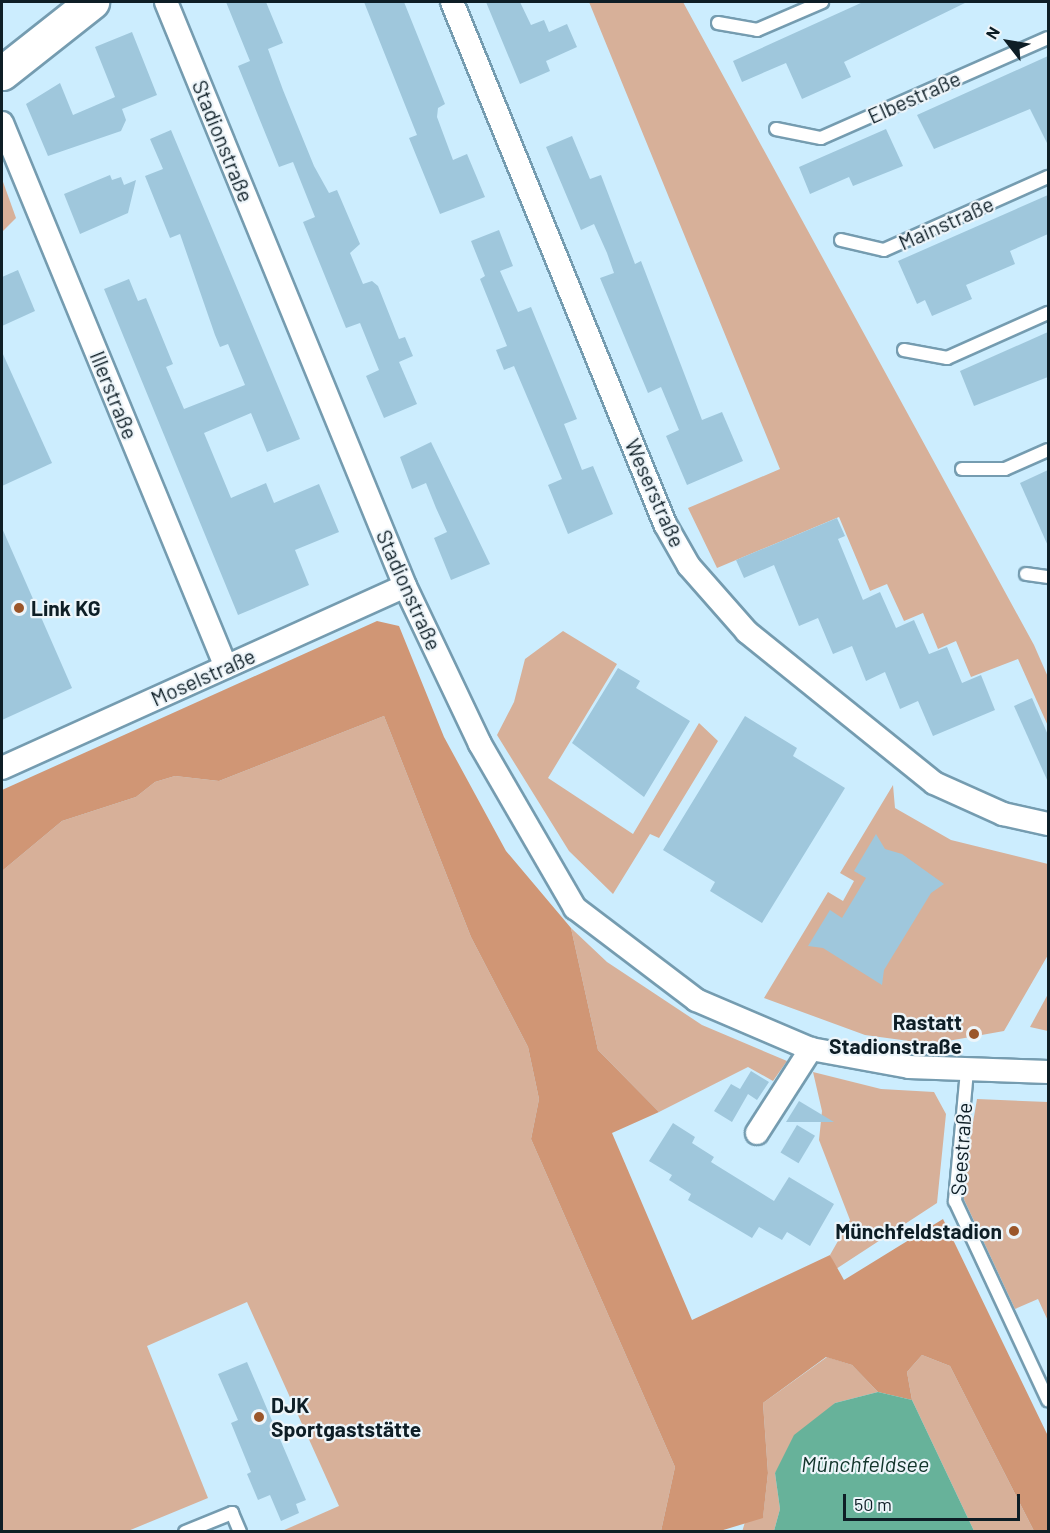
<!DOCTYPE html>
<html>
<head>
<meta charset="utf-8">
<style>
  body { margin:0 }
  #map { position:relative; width:1050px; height:1533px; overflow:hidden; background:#ccedfe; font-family:Barlow,sans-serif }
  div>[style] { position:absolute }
  .green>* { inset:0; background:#d7b099 }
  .forest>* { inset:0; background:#d09675 }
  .water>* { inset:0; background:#67b29a }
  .building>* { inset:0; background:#9fc7dc; transform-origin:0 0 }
  .roads { filter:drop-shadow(2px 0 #759cb0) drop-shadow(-2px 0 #759cb0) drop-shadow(0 2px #759cb0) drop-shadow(0 -2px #759cb0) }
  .lane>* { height:12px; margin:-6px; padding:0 6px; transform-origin:6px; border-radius:6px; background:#fff }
  .street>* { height:22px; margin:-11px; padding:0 11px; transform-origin:11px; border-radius:11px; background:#fff }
  .secondary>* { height:33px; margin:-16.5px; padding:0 16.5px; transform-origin:16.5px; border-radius:16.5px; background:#fff }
  .dots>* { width:16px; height:16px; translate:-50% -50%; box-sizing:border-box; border:3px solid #edf5fa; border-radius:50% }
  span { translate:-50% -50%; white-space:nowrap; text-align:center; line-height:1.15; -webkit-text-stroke:4.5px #edf5fa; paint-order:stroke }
  .street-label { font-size:21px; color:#0e1e26 }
  .poi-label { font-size:21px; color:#0e1e26; font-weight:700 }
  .left { translate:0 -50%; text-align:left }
  .right { translate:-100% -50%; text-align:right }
  .water-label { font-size:22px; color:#11342a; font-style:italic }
  .frame { position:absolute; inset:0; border:3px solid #0e1e26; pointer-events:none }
  .north { position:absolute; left:978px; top:12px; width:60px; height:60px; -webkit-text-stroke:4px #edf5fa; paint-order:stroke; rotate:301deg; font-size:16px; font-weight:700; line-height:24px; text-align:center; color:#0e1e26 }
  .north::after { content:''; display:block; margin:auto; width:21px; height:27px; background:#0e1e26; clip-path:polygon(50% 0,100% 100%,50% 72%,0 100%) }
  .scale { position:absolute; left:843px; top:1494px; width:177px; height:27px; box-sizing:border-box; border:3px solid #0e1e26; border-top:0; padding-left:8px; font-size:18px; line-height:21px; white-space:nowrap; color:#0e1e26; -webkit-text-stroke:4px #edf5fa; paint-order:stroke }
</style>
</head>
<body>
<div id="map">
  <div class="green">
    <i style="clip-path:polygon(589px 2px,683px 2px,1034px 645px,1048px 677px,1048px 726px,1018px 659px,971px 677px,956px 641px,938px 649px,923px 613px,904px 621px,887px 584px,870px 591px,839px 517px,717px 568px,688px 508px,780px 469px)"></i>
    <i style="clip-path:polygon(2px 179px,16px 218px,2px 232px)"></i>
    <i style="clip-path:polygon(563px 631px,617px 664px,548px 778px,633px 834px,699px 723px,718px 741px,659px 838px,650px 834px,613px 894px,569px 851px,497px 735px,514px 702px,525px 659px)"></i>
    <i style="clip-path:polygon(384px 716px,471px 937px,528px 1047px,539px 1099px,531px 1139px,675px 1467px,661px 1531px,282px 1531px,339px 1506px,247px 1302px,147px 1346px,208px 1498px,128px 1531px,2px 1532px,2px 871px,62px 821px,136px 797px,155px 782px,175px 776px,219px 781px)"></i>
    <i style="clip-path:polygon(893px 785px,895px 808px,951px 840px,1048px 864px,1048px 955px,1004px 1031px,931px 1044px,865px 1035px,764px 998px,828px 892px,843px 901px,854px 881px,840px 873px)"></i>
    <i style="clip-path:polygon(571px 928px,607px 962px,702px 1025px,787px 1061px,773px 1081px,748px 1067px,659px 1112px,598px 1050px)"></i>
    <i style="clip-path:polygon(1048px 994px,1048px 1031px,1030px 1027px)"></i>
    <i style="clip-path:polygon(813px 1072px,881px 1089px,934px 1092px,946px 1114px,937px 1203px,836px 1269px,830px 1255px,850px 1220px,819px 1140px,822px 1111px)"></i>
    <i style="clip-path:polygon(977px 1099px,1048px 1102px,1048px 1321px,1038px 1299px,1015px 1309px,961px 1193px)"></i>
    <i style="clip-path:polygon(922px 1355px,950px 1366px,1034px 1531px,974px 1531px,912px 1400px,907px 1372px)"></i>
    <i style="clip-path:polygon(827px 1357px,852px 1365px,878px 1392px,835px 1403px,775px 1473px,780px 1509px,774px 1531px,742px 1532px,745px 1522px,763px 1517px,768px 1473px,763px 1403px)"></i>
  </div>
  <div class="forest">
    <i style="clip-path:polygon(377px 621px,399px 626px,444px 737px,506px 851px,571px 928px,598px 1050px,659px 1112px,612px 1133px,692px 1320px,830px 1255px,844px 1280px,943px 1219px,1048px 1436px,1048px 1531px,1034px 1531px,950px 1366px,922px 1355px,907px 1372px,912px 1400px,878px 1392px,852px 1365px,826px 1357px,763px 1403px,768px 1473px,763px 1518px,720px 1531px,661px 1531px,675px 1467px,531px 1139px,539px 1099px,528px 1047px,471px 937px,384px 716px,219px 781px,175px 776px,155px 782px,136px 797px,62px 821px,2px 871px,2px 790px)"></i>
  </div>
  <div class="water">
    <i style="clip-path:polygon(878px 1392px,912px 1400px,974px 1531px,774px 1531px,780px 1509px,775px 1473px,794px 1435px,835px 1403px)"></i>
  </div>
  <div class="building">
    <i style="clip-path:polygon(226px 2px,266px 2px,283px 43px,268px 49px,283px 90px,314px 166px,329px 193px,337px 190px,360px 244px,350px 253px,363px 284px,372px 281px,378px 286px,399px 339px,405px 337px,413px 356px,399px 362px,417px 404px,384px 418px,366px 376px,379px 370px,360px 323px,346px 328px,303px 222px,315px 217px,293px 162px,279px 167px,238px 66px,250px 61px)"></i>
    <i style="clip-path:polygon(364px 2px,404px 2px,445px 104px,438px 108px,437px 117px,453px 160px,467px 154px,485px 197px,440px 214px,409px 138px,417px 135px)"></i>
    <i style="clip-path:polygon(486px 2px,520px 2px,531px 25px,544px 20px,549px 32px,567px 24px,577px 47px,546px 61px,550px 71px,520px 84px)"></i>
    <i style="clip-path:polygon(863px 2px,967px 2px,844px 62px,851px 77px,802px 99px,786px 63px,742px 82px,733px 61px)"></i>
    <i style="clip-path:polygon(132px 32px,157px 95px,122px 109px,126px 120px,121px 131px,48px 156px,26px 104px,60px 83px,73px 115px,115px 97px,95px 47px)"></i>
    <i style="clip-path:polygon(1048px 56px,1048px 145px,1030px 109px,934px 149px,917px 115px)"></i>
    <i style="clip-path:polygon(886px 129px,903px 166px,853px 186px,849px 177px,810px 194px,799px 167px)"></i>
    <i style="clip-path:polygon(171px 130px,300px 439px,267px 452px,251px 413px,204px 433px,231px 498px,266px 483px,274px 503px,319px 484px,339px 532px,295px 550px,309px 585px,238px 615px,104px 289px,129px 279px,138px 301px,146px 298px,173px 364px,166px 367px,184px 409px,245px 385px,228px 344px,220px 347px,215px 335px,180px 234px,170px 238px,145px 176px,163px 169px,150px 139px)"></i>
    <i style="clip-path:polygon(572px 136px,590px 179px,601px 175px,635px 264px,641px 261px,702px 420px,722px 412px,743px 461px,687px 485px,666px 436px,679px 430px,661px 387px,648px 393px,600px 278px,614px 273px,607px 253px,594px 224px,581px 230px,546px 147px)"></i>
    <i style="clip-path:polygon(110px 175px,112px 180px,121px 177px,124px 185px,136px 180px,128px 213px,80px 234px,64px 194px)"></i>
    <i style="clip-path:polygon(1048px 195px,1048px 234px,1010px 251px,1015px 264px,966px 285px,972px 299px,932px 316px,925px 300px,917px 304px,898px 261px)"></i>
    <i style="clip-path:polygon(499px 230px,513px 266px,500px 271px,518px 312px,531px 307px,577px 419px,564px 424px,582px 470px,593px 466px,613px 514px,568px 534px,548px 485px,562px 479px,514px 366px,504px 370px,496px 350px,507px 346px,480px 279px,485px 276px,471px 241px)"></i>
    <i style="clip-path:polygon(18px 270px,35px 311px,2px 326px,2px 277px)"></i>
    <i style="clip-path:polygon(1048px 332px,1048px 377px,974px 406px,960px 371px)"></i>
    <i style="clip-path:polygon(2px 352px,52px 463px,2px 486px)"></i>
    <i style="clip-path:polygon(431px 442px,490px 564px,451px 580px,434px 538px,447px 532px,436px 508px,426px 483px,412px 489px,400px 457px)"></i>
    <i style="clip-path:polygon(1048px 470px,1048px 546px,1020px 483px)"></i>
    <i style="clip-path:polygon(837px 518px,845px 536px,838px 539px,863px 600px,880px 592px,896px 628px,914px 620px,929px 654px,947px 647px,962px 683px,981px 675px,995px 710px,933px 736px,918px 701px,900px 709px,885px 672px,866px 681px,852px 646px,833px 654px,818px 618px,799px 626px,774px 565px,744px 578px,736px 560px)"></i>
    <i style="clip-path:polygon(2px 528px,72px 688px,2px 720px)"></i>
    <i style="clip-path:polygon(618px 668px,640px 681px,636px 688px,690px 721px,644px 797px,572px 743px)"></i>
    <i style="clip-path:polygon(1032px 698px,1048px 735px,1048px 782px,1014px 706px)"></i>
    <i style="clip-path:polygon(745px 716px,797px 748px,793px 756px,845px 788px,762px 923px,710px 891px,715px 882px,663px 850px)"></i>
    <i style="clip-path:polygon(876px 834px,885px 849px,902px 854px,944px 884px,931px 893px,884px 970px,882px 985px,823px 948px,808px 946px,830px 910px,842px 918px,866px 878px,854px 871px)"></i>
    <i style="clip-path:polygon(751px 1071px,769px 1082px,757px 1100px,748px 1094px,732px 1122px,714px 1111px,731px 1084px,740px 1089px)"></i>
    <i style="clip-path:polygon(799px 1101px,834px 1122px,786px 1122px)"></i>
    <i style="clip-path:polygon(673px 1123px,695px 1137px,692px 1143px,714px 1157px,711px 1162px,774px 1201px,789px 1177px,834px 1204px,810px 1246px,787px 1232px,782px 1240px,759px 1227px,752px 1238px,688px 1200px,691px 1194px,669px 1180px,672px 1175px,649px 1161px)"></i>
    <i style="left:797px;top:1125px;width:21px;height:32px;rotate:31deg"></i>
    <i style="clip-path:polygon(247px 1362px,306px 1500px,296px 1504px,299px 1513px,281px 1521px,270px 1495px,258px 1500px,247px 1474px,251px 1472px,231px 1423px,238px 1420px,218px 1374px)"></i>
  </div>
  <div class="roads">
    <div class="lane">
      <i style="left:718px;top:23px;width:40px;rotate:10deg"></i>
      <i style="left:757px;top:30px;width:71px;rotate:-23.3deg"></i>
      <i style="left:776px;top:129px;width:46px;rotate:11.3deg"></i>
      <i style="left:821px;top:138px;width:248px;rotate:-23.8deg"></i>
      <i style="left:841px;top:240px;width:44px;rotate:13.1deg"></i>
      <i style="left:884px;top:250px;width:180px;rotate:-24deg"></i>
      <i style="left:904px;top:350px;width:44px;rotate:10.5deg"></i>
      <i style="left:947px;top:358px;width:111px;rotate:-24deg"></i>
      <i style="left:962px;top:469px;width:43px"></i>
      <i style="left:1005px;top:469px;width:47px;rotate:-23.8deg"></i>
      <i style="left:1026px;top:574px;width:22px;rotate:8deg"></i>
      <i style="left:967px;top:1071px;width:131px;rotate:95.3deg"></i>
      <i style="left:955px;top:1201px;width:220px;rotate:65deg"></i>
      <i style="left:185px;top:1532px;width:51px;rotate:-22deg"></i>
      <i style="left:232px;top:1513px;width:21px;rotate:67deg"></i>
    </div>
    <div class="street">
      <i style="left:166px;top:2px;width:631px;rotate:67.74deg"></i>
      <i style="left:405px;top:586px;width:175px;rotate:64.6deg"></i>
      <i style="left:480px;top:744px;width:190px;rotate:59.9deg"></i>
      <i style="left:575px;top:908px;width:152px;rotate:37.2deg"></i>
      <i style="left:696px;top:1000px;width:125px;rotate:23.1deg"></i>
      <i style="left:811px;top:1049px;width:100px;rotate:10.4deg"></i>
      <i style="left:909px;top:1067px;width:139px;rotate:2.1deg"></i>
      <i style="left:452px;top:2px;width:564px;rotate:67.8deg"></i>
      <i style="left:665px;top:524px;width:48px;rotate:60.3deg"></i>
      <i style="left:689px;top:566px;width:88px;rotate:48.7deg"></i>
      <i style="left:747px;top:632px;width:240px;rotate:38.9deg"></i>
      <i style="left:934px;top:783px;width:76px;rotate:24.2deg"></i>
      <i style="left:1003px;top:814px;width:46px;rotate:12.5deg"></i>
      <i style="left:2px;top:123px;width:588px;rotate:67.62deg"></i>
      <i style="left:2px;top:768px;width:442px;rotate:-24.3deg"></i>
      <i style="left:757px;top:1133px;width:100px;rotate:-57.3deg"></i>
    </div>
    <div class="secondary">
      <i style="left:2px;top:73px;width:115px;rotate:-38.3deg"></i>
    </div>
  </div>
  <div class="dots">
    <i style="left:19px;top:608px;background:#9b562a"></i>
    <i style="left:974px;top:1034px;background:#9b562a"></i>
    <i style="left:1014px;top:1231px;background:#9b562a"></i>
    <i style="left:259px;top:1417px;background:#9b562a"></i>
  </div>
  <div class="street-label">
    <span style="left:914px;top:97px;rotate:-24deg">Elbestraße</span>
    <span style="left:223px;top:141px;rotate:68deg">Stadionstraße</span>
    <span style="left:946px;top:223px;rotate:-24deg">Mainstraße</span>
    <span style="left:114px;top:395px;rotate:68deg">Illerstraße</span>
    <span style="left:655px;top:493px;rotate:66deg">Weserstraße</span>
    <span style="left:409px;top:590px;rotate:66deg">Stadionstraße</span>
    <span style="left:203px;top:677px;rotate:-24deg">Moselstraße</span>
    <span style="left:961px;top:1149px;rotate:-86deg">Seestraße</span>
  </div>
  <div class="poi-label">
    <span class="left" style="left:31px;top:608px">Link KG</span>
    <span class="right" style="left:962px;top:1034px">Rastatt<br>Stadionstraße</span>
    <span class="right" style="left:1002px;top:1231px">Münchfeldstadion</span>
    <span class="left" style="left:271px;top:1417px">DJK<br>Sportgaststätte</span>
  </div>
  <div class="water-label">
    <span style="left:865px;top:1464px">Münchfeldsee</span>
  </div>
  <div class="frame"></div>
  <div class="north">N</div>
  <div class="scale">50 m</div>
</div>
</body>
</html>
